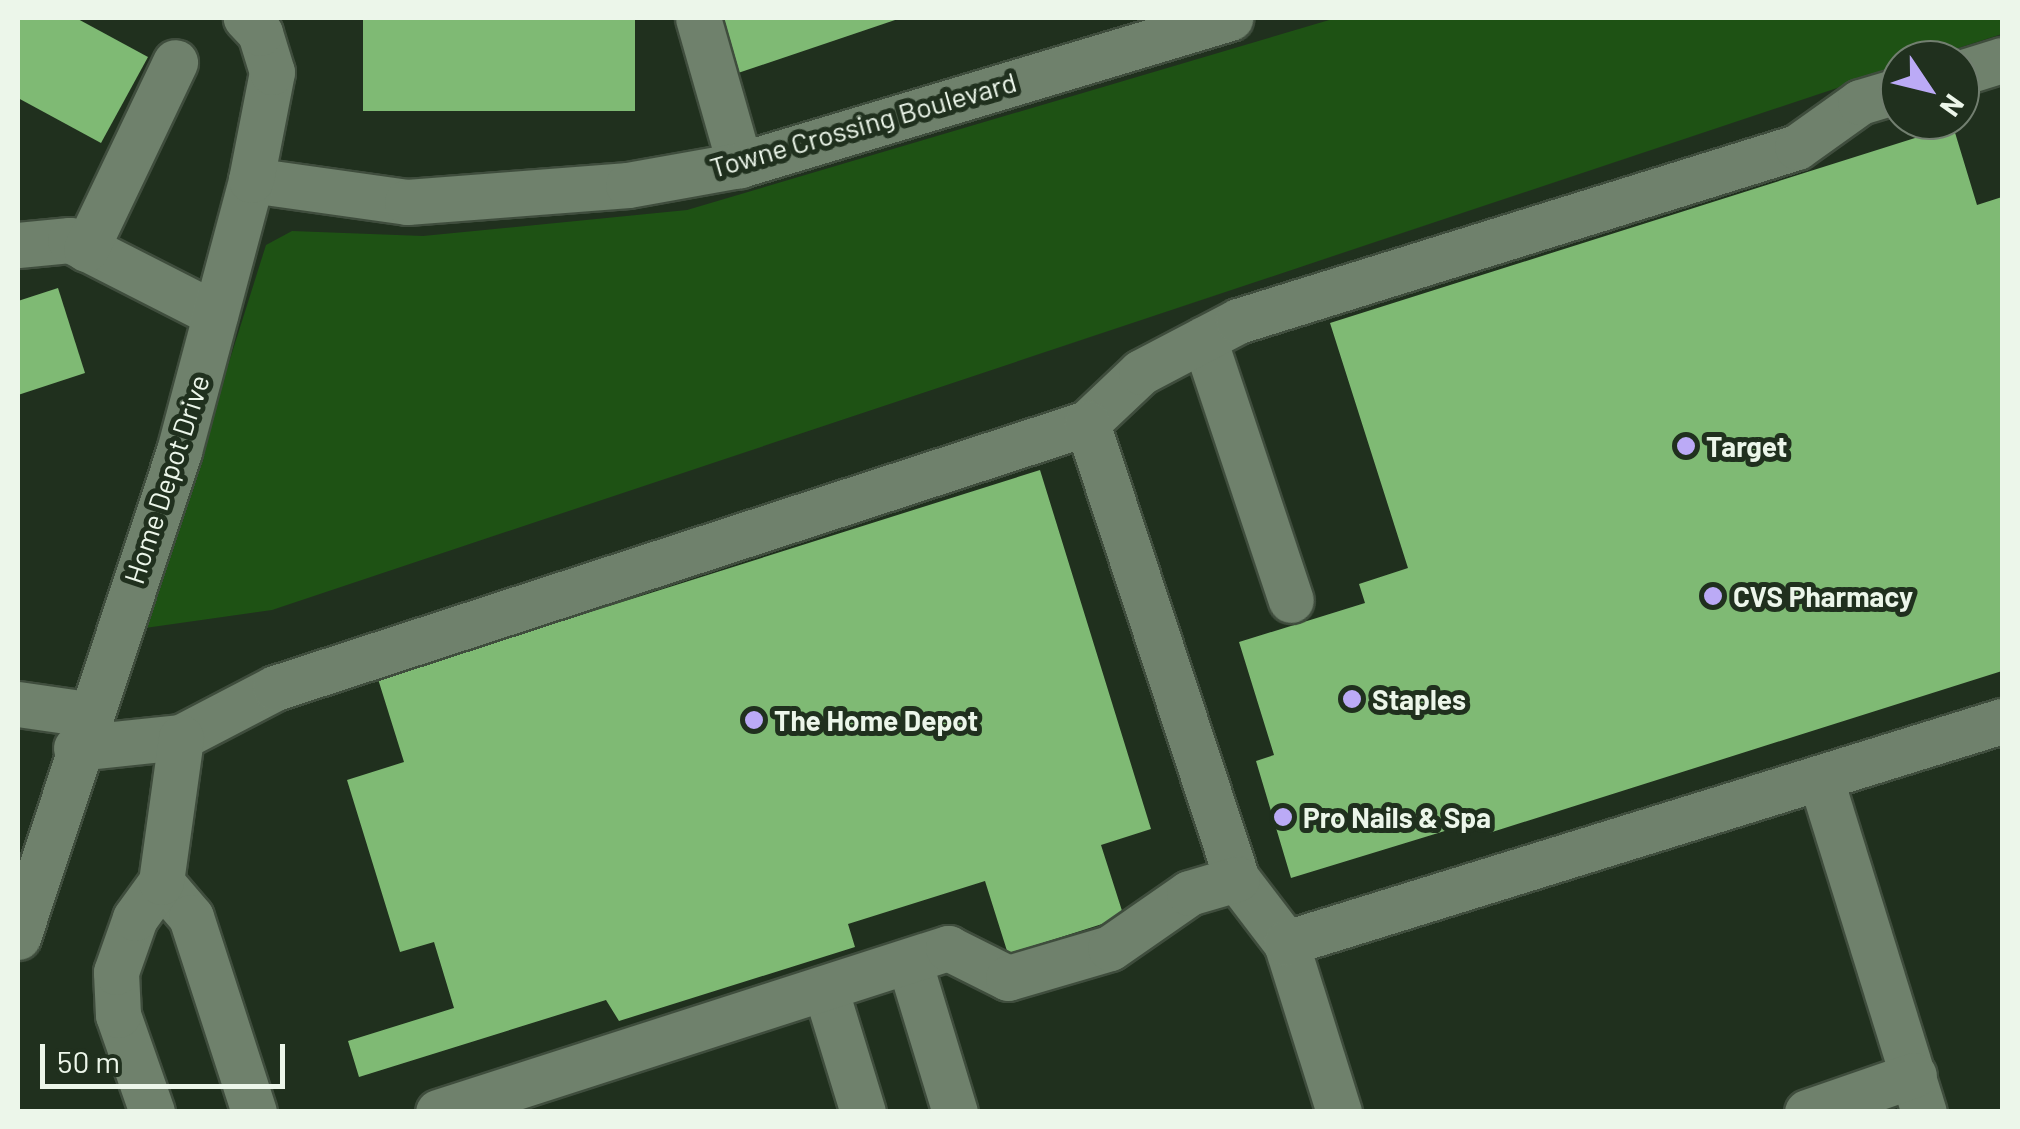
<!DOCTYPE html>
<html>
<head>
<meta charset="utf-8">
<style>
  body { margin:0 }
  #map { position:relative; width:2020px; height:1129px; overflow:hidden; background:#20301e; font-family:Barlow,sans-serif }
  div>[style] { position:absolute }
  .green>* { inset:0; background:#1e5214 }
  .building>* { inset:0; background:#7fba74; transform-origin:0 0 }
  .roads { filter:drop-shadow(2px 0 #3f4d3d) drop-shadow(-2px 0 #3f4d3d) drop-shadow(0 2px #3f4d3d) drop-shadow(0 -2px #3f4d3d) }
  .minor>* { height:45px; margin:-22.5px; padding:0 22.5px; transform-origin:22.5px; border-radius:22.5px; background:#6f816c }
  .dots>* { width:28px; height:28px; translate:-50% -50%; box-sizing:border-box; border:5px solid #20301e; border-radius:50% }
  span { translate:-50% -50%; white-space:nowrap; text-align:center; line-height:1.15; -webkit-text-stroke:10px #20301e; paint-order:stroke }
  .street-label { font-size:28px; color:#ecf6ea }
  .poi-label { font-size:28px; color:#ecf6ea; font-weight:700 }
  .left { translate:0 -50%; text-align:left }
  .frame { position:absolute; inset:0; border:20px solid #ecf6ea; pointer-events:none }
  .north { position:absolute; left:1880px; top:40px; width:100px; height:100px; box-sizing:border-box; background:#20301e; border:2px solid #727f70; border-radius:50%; rotate:125deg; font-size:28px; font-weight:700; line-height:40px; text-align:center; color:#ecf6ea }
  .north::after { content:''; display:block; margin:auto; width:35px; height:45px; background:#bbaaf6; clip-path:polygon(50% 0,100% 100%,50% 72%,0 100%) }
  .scale { position:absolute; left:40px; top:1044px; width:245px; height:45px; box-sizing:border-box; border:5px solid #ecf6ea; border-top:0; padding-left:12px; font-size:30px; line-height:35px; white-space:nowrap; color:#ecf6ea; -webkit-text-stroke:8px #20301e; paint-order:stroke }
</style>
</head>
<body>
<div id="map">
  <div class="green">
    <i style="clip-path:polygon(1336px 18px,2002px 18px,2002px 34px,1921px 60px,1900px 60px,1900px 67px,272px 610px,145px 628px,266px 245px,292px 231px,423px 236px,687px 210px)"></i>
  </div>
  <div class="building">
    <i style="clip-path:polygon(18px 18px,76px 18px,148px 57px,101px 143px,18px 98px)"></i>
    <i style="left:363px;top:18px;width:272px;height:93px"></i>
    <i style="clip-path:polygon(717px 18px,901px 18px,735px 74px)"></i>
    <i style="clip-path:polygon(1953px 126px,1977px 205px,2002px 197px,2002px 671px,1489px 833px,1484px 819px,1291px 878px,1256px 761px,1274px 755px,1239px 642px,1365px 603px,1359px 584px,1408px 568px,1330px 323px)"></i>
    <i style="clip-path:polygon(58px 288px,85px 373px,18px 395px,18px 301px)"></i>
    <i style="clip-path:polygon(1040px 470px,1151px 829px,1101px 845px,1124px 917px,1008px 954px,985px 881px,848px 924px,855px 947px,619px 1021px,606px 1000px,359px 1077px,348px 1041px,454px 1008px,434px 942px,400px 952px,347px 780px,404px 762px,378px 679px)"></i>
  </div>
  <div class="roads">
    <div class="minor">
      <i style="left:698px;top:18px;width:153px;rotate:74.1deg"></i>
      <i style="left:1960px;top:73px;width:44px;rotate:-17.2deg"></i>
      <i style="left:251px;top:180px;width:158px;rotate:8deg"></i>
      <i style="left:407px;top:202px;width:222px;rotate:-4.4deg"></i>
      <i style="left:628px;top:185px;width:114px;rotate:-10.1deg"></i>
      <i style="left:740px;top:165px;width:512px;rotate:-16.7deg"></i>
      <i style="left:18px;top:245px;width:52px;rotate:-5.5deg"></i>
      <i style="left:70px;top:240px;width:163px;rotate:27deg"></i>
      <i style="left:86px;top:249px;width:207px;rotate:-64.5deg"></i>
      <i style="left:1204px;top:339px;width:275px;rotate:71.6deg"></i>
      <i style="left:1087px;top:423px;width:74px;rotate:-43.4deg"></i>
      <i style="left:1141px;top:372px;width:110px;rotate:-27.7deg"></i>
      <i style="left:1238px;top:321px;width:585px;rotate:-17.29deg"></i>
      <i style="left:1797px;top:147px;width:77px;rotate:-35.5deg"></i>
      <i style="left:1860px;top:102px;width:42px;rotate:-16.7deg"></i>
      <i style="left:18px;top:704px;width:70px;rotate:8.2deg"></i>
      <i style="left:76px;top:748px;width:106px;rotate:-6deg"></i>
      <i style="left:181px;top:737px;width:106px;rotate:-27.5deg"></i>
      <i style="left:275px;top:688px;width:854px;rotate:-18.07deg"></i>
      <i style="left:1087px;top:423px;width:480px;rotate:71.8deg"></i>
      <i style="left:1237px;top:879px;width:81px;rotate:52.6deg"></i>
      <i style="left:1821px;top:780px;width:348px;rotate:72.8deg"></i>
      <i style="left:161px;top:882px;width:46px;rotate:49.4deg"></i>
      <i style="left:191px;top:917px;width:205px;rotate:72.1deg"></i>
      <i style="left:18px;top:937px;width:512px;rotate:-71.67deg"></i>
      <i style="left:179px;top:451px;width:280px;rotate:-75.1deg"></i>
      <i style="left:251px;top:180px;width:110px;rotate:-79deg"></i>
      <i style="left:272px;top:72px;width:41px;rotate:-107.1deg"></i>
      <i style="left:260px;top:33px;width:21px;rotate:-133deg"></i>
      <i style="left:909px;top:961px;width:158px;rotate:73.1deg"></i>
      <i style="left:825px;top:988px;width:130px;rotate:73deg"></i>
      <i style="left:152px;top:1112px;width:103px;rotate:-109.3deg"></i>
      <i style="left:118px;top:1015px;width:43px;rotate:-92.7deg"></i>
      <i style="left:116px;top:972px;width:57px;rotate:-70.6deg"></i>
      <i style="left:135px;top:918px;width:44px;rotate:-54.2deg"></i>
      <i style="left:161px;top:882px;width:146px;rotate:-82.1deg"></i>
      <i style="left:438px;top:1112px;width:536px;rotate:-17.83deg"></i>
      <i style="left:948px;top:948px;width:67px;rotate:26.6deg"></i>
      <i style="left:1008px;top:978px;width:106px;rotate:-16.4deg"></i>
      <i style="left:1110px;top:948px;width:96px;rotate:-34.8deg"></i>
      <i style="left:1189px;top:893px;width:50px;rotate:-16.3deg"></i>
      <i style="left:1339px;top:1112px;width:177px;rotate:-107.4deg"></i>
      <i style="left:1286px;top:943px;width:750px;rotate:-17.23deg"></i>
      <i style="left:1807px;top:1112px;width:113px;rotate:-19.1deg"></i>
    </div>
  </div>
  <div class="dots">
    <i style="left:1686px;top:446px;background:#bbaaf6"></i>
    <i style="left:1713px;top:596px;background:#bbaaf6"></i>
    <i style="left:1352px;top:699px;background:#bbaaf6"></i>
    <i style="left:754px;top:720px;background:#bbaaf6"></i>
    <i style="left:1283px;top:817px;background:#bbaaf6"></i>
  </div>
  <div class="street-label">
    <span style="left:863px;top:124px;rotate:-16deg">Towne Crossing Boulevard</span>
    <span style="left:166px;top:479px;rotate:-72deg">Home Depot Drive</span>
  </div>
  <div class="poi-label">
    <span class="left" style="left:1706px;top:446px">Target</span>
    <span class="left" style="left:1733px;top:596px">CVS Pharmacy</span>
    <span class="left" style="left:1372px;top:699px">Staples</span>
    <span class="left" style="left:774px;top:720px">The Home Depot</span>
    <span class="left" style="left:1303px;top:817px">Pro Nails &amp; Spa</span>
  </div>
  <div class="frame"></div>
  <div class="north">N</div>
  <div class="scale">50 m</div>
</div>
</body>
</html>
